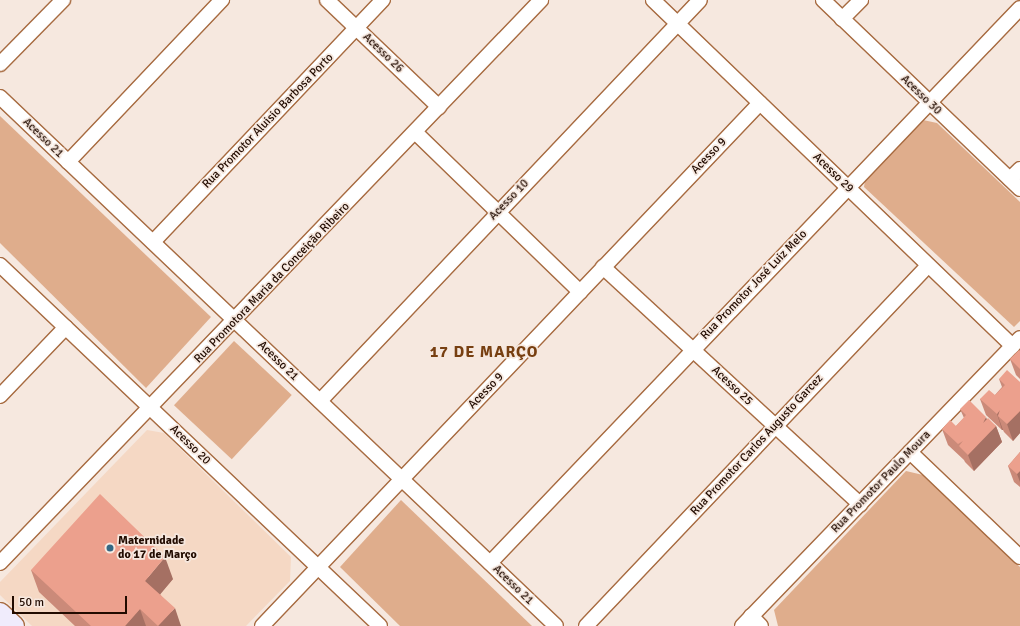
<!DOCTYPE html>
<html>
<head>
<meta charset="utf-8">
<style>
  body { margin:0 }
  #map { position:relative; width:1020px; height:626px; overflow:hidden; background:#f6e8df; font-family:Signika,sans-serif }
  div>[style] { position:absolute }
  .built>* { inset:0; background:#f5d8c4 }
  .green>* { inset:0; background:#dfad8c; transform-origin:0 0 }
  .roads { filter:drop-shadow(1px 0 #a76b41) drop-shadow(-1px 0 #a76b41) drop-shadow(0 1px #a76b41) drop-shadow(0 -1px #a76b41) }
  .street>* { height:14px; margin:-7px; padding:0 7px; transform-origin:7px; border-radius:7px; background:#fff }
  .secondary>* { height:20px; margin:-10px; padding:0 10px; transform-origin:10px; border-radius:10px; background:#f0ecfc }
  .wall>* { inset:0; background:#cb8a79 }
  .shaded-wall>* { inset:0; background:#a57063 }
  .building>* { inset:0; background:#eca08d }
  .dots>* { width:11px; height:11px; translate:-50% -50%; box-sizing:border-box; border:2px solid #f6e8df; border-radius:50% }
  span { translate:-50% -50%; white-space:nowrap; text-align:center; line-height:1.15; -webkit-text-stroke:3.5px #f6e8df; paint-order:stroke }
  .street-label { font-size:12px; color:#210b00 }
  .poi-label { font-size:12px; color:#210b00; font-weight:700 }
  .left { translate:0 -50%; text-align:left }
  .district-label { font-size:16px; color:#773f11; font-weight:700; letter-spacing:1px }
  .scale { position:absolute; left:12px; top:596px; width:115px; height:18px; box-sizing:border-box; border:2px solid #210b00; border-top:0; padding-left:5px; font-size:12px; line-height:14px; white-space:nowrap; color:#210b00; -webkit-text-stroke:3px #f6e8df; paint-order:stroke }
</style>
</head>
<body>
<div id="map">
  <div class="built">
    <i style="clip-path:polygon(147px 430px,164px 433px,291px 557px,290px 581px,246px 626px,32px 626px,0 595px,0 582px)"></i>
  </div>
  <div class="green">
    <i style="clip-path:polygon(0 116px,211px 317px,146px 388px,0 243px)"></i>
    <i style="clip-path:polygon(923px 120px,937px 123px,1020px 202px,1020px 321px,1014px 327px,864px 187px,865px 180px)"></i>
    <i style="left:234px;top:341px;width:79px;height:88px;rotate:43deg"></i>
    <i style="clip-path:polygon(906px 471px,923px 475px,1020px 567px,1020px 626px,778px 626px,774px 610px)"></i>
    <i style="clip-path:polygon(401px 500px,532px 626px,400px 626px,340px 567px)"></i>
  </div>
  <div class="roads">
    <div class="street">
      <i style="left:327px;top:0;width:155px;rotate:43.7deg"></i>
      <i style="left:653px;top:0;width:499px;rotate:43.9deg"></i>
      <i style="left:823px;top:0;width:273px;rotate:43.8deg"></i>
      <i style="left:842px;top:19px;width:27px;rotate:-45deg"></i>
      <i style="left:0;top:64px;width:90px;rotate:-45.5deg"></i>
      <i style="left:0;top:97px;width:767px;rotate:43.57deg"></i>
      <i style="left:415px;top:132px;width:230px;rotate:44.1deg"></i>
      <i style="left:68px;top:162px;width:224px;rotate:-46.5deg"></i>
      <i style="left:1010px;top:179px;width:14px;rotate:-45deg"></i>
      <i style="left:153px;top:242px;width:334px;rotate:-46.5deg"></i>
      <i style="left:0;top:265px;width:524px;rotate:43.53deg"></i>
      <i style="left:603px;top:267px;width:350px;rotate:42.7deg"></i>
      <i style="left:0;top:396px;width:95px;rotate:-46.3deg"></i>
      <i style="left:320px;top:401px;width:552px;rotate:-46.54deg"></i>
      <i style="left:910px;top:452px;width:152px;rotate:43.7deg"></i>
      <i style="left:0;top:563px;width:781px;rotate:-46.14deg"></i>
      <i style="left:490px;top:563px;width:767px;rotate:-46.32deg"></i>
      <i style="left:751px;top:616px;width:14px;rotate:45deg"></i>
      <i style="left:262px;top:626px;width:722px;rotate:-46.4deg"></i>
      <i style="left:586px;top:626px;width:497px;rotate:-46.5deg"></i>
      <i style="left:742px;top:626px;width:400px;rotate:-46deg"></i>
    </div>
    <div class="secondary">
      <i style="left:0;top:613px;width:19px;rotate:43deg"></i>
    </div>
  </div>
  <div class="wall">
    <i style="clip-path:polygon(1020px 351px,1020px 379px,1016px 375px,1010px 359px)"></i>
    <i style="clip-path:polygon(999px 379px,1020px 382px,1020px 433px,1013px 441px,1004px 432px,1003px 430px,1002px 430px,986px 415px,980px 399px,995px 395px,1002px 387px)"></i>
    <i style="clip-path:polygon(960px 409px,987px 419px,996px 426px,1002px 442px,974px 471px,965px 462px,964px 460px,948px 445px,942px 429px,956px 426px,964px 418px)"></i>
    <i style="clip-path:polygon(1020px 452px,1020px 487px,1014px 482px,1008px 466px)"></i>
    <i style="clip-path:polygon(31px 570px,173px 579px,160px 594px,181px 626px,75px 626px,39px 592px)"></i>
  </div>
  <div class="shaded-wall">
    <i style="clip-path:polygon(1000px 410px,998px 416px,1003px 430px,1002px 430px,997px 414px)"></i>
    <i style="clip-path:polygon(1020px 411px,1020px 433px,1013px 441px,1007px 424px)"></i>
    <i style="clip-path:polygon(986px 417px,991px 431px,996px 426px,1002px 442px,974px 471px,968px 455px)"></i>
    <i style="clip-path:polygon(1020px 471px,1020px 482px,1017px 474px)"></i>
    <i style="clip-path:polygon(165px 557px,173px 579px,153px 603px,145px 581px)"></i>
    <i style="clip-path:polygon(175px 608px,181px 626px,158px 626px)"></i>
    <i style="clip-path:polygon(140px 609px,146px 626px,125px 626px)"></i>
  </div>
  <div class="building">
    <i style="clip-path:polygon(1019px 350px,1020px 351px,1020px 369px,1010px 359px)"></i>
    <i style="clip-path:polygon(1007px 370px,1020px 382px,1020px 411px,1007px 424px,998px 416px,1000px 410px,997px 414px,980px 399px,989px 390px,995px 395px,1005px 385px,999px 379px)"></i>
    <i style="clip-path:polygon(969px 400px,986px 417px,983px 423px,988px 418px,996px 426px,968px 455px,959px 446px,963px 441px,958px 444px,942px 429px,950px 420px,956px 426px,966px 415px,960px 409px)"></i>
    <i style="clip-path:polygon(1020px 452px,1020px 471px,1017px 474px,1008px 466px)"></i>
    <i style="clip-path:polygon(100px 494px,165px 557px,145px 581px,175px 608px,158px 626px,140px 609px,125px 626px,91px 626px,31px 570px)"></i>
  </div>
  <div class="dots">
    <i style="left:110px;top:548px;background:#346884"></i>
  </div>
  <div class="street-label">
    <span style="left:383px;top:53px;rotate:44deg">Acesso 26</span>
    <span style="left:921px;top:95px;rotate:44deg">Acesso 30</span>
    <span style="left:268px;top:121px;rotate:-46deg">Rua Promotor Aluisio Barbosa Porto</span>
    <span style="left:43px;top:138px;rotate:44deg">Acesso 21</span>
    <span style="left:709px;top:156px;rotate:-46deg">Acesso 9</span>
    <span style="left:833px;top:173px;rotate:44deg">Acesso 29</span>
    <span style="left:509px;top:200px;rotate:-46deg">Acesso 10</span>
    <span style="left:272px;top:283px;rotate:-46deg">Rua Promotora Maria da Conceição Ribeiro</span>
    <span style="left:754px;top:285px;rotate:-46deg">Rua Promotor José Luiz Melo</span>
    <span style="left:278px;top:361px;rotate:44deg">Acesso 21</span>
    <span style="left:732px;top:386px;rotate:43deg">Acesso 25</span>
    <span style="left:486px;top:391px;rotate:-46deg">Acesso 9</span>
    <span style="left:190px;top:445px;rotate:44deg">Acesso 20</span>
    <span style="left:757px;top:445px;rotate:-47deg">Rua Promotor Carlos Augusto Garcez</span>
    <span style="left:881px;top:482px;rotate:-46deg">Rua Promotor Paulo Moura</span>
    <span style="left:513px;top:585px;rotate:44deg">Acesso 21</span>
  </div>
  <div class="poi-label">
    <span class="left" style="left:118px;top:548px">Maternidade<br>do 17 de Março</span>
  </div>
  <div class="district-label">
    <span style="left:484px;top:352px">17 DE MARÇO</span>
  </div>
  <div class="scale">50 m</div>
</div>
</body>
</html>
